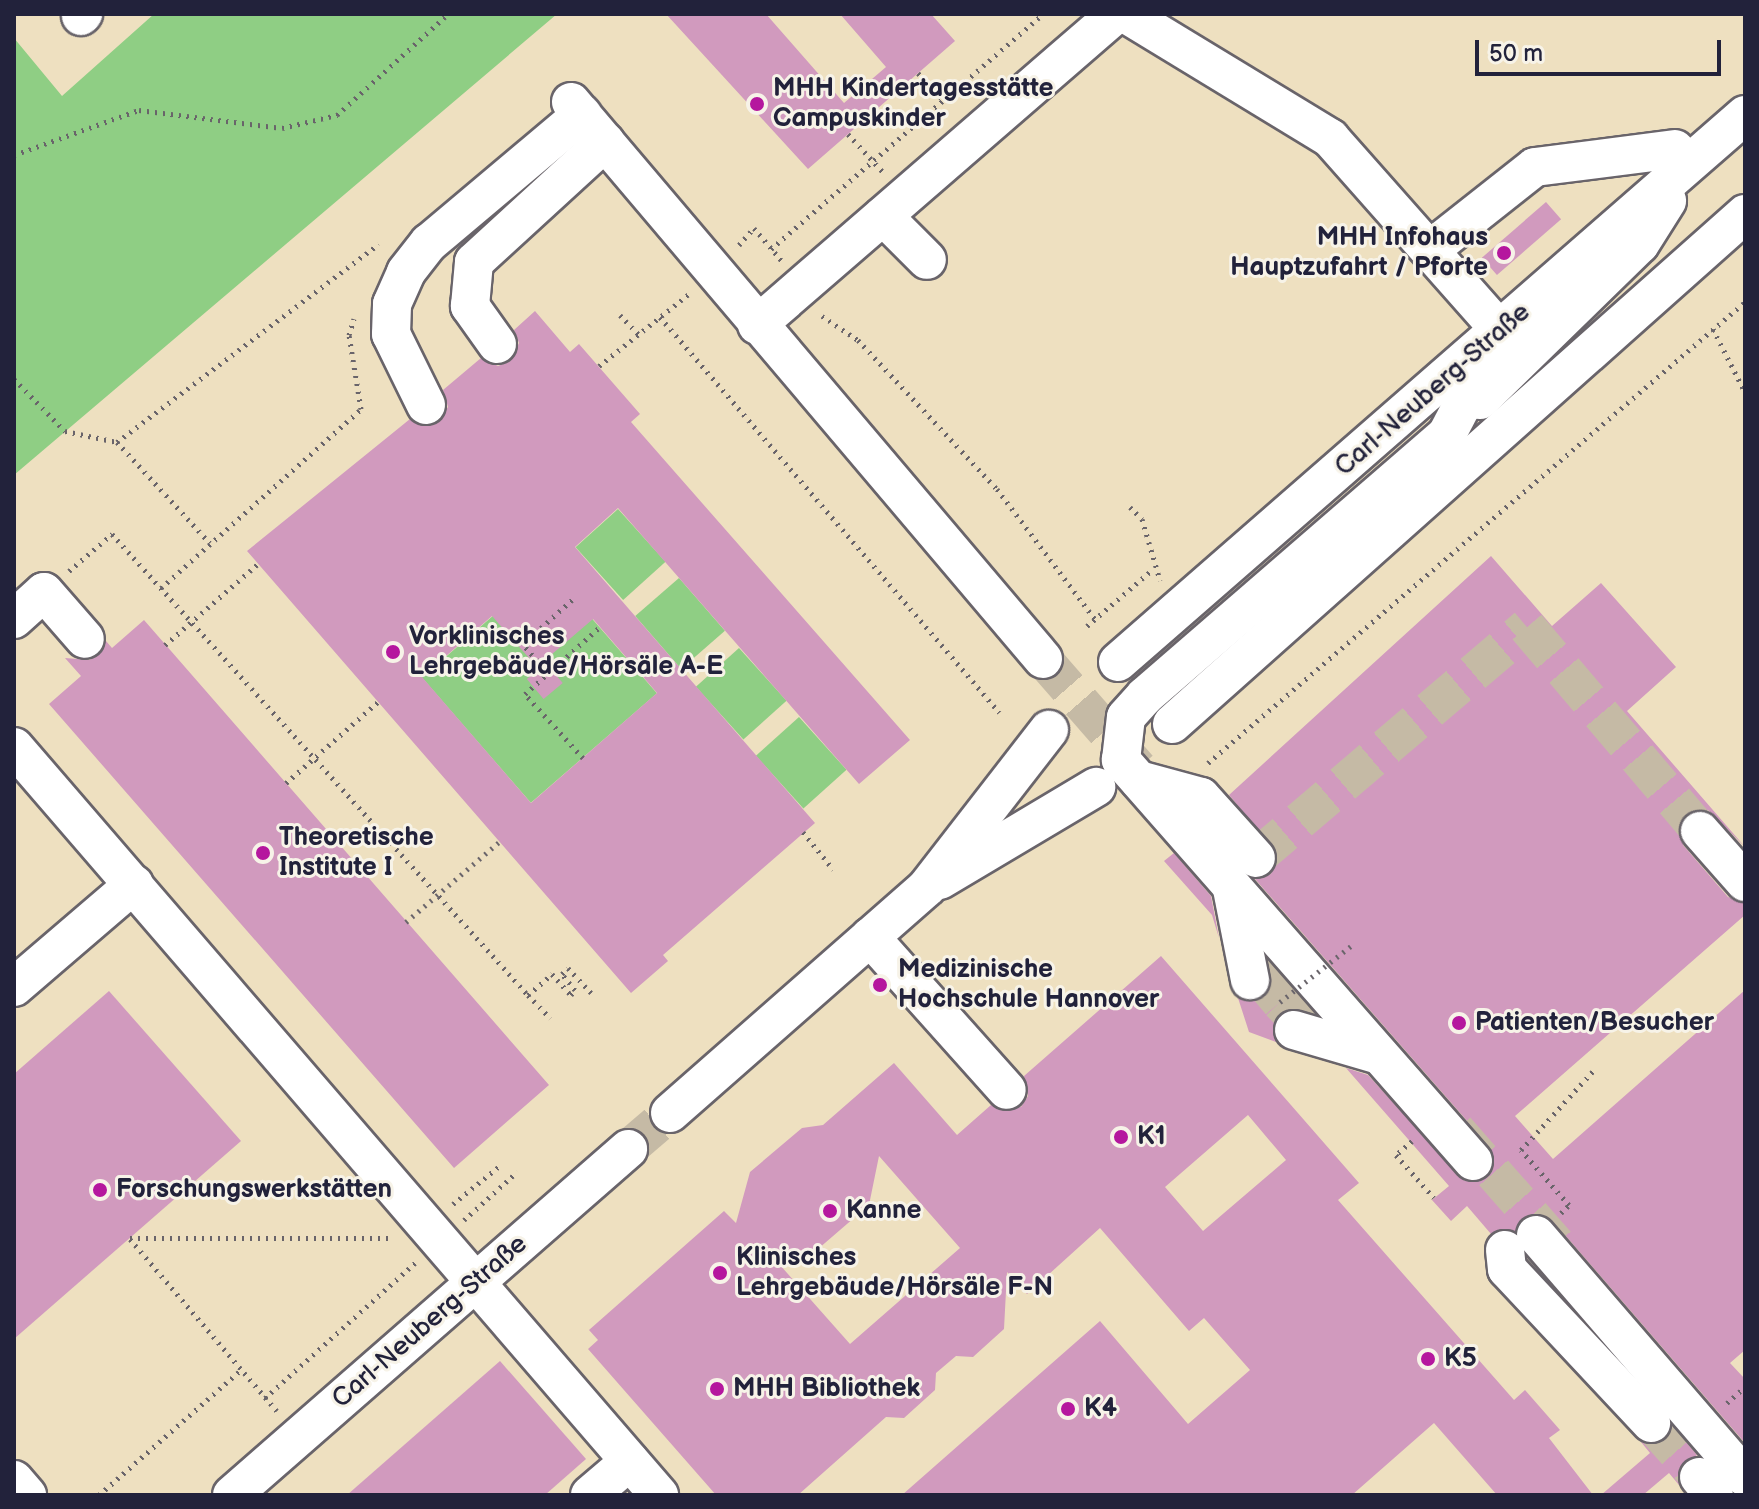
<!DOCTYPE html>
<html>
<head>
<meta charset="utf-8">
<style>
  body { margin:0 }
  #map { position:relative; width:1759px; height:1509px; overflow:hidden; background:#eee0c0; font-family:"Balsamiq Sans",sans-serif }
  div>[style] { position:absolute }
  .green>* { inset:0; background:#8fce84; transform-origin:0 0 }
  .building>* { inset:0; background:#d19abe; transform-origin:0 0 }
  .minor-tunnel>* { height:38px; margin-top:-19px; transform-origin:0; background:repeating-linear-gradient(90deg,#c5baa5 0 38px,transparent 0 57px) }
  .path>* { height:5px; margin-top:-2.5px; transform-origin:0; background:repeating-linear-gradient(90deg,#69646a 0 2px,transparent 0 8px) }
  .roads { filter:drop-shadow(2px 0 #69646a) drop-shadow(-2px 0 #69646a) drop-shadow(0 2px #69646a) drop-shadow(0 -2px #69646a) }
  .minor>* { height:38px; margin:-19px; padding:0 19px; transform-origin:19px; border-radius:19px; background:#fff }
  .path-bridge>* { height:5px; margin-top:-2.5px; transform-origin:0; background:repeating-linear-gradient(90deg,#69646a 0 2px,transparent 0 8px) }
  .dots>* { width:22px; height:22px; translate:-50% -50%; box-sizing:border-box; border:4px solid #f7f3e8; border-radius:50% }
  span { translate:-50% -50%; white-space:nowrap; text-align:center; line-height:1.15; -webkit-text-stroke:6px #f7f3e8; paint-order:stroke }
  .poi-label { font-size:26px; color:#22223b; font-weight:700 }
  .left { translate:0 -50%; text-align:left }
  .right { translate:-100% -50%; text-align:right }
  .street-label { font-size:26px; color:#22223b }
  .frame { position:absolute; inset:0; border:16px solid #22223b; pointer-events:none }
  .scale { position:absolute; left:1475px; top:40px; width:246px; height:36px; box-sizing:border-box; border:4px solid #22223b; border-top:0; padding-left:10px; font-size:24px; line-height:28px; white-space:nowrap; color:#22223b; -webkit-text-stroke:6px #f7f3e8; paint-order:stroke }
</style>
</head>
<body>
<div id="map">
  <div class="green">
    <i style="clip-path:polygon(154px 14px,557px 14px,14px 475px,14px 38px,62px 96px)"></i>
    <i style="left:618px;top:509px;width:71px;height:57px;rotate:48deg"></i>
    <i style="left:548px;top:568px;width:166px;height:167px;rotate:49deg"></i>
    <i style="left:679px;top:578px;width:70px;height:58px;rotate:49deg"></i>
    <i style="left:739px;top:648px;width:71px;height:58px;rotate:48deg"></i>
    <i style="left:799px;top:717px;width:71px;height:58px;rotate:48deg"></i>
  </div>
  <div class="building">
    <i style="clip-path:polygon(666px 14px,766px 14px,844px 103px,886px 67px,840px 14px,931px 14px,955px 41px,808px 169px)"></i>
    <i style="left:1546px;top:202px;width:23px;height:85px;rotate:49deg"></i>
    <i style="clip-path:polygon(evenodd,535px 311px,570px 352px,579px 344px,640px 414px,631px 422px,910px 740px,859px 784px,618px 508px,575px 547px,815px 823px,663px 955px,668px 961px,631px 993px,247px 551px,410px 419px,436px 424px,448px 407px,443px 390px,481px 358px,498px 366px,510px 361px,519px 343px,514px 330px,535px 311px,492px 616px,537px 667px,593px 619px,657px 693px,531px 803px,422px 677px,492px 616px)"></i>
    <i style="clip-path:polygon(1491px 556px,1552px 626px,1601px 583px,1676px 667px,1627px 711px,1745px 847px,1708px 810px,1685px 815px,1683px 845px,1728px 897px,1745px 903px,1745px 915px,1515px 1116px,1553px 1159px,1745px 990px,1745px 1350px,1730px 1363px,1745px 1379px,1745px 1443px,1552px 1220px,1531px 1214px,1515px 1231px,1491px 1234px,1467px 1206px,1451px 1221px,1432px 1200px,1449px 1186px,1346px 1068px,1368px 1075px,1465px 1181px,1488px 1177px,1490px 1147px,1255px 879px,1271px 874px,1277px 853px,1229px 795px)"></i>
    <i style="clip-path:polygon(144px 620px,549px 1085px,454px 1168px,49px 704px,81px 676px,65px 658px,90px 660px,106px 641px,112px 648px)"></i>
    <i style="left:546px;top:663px;width:26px;height:25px;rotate:50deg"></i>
    <i style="clip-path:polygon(1174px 853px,1211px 896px,1219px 938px,1212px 915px,1164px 861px)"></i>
    <i style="clip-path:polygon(evenodd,1161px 956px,1359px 1183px,1338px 1200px,1514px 1400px,1525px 1390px,1560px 1430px,1549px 1438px,1593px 1495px,1497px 1495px,1434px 1423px,1352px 1495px,902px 1495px,1100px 1321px,1188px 1424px,1250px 1370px,1204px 1318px,1189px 1331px,1100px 1228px,1027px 1294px,1007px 1272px,1004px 1329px,973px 1357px,956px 1356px,936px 1373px,935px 1390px,904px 1418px,886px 1417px,798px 1495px,716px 1495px,588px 1349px,598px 1340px,589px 1330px,724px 1211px,736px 1223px,750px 1172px,802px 1128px,823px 1125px,894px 1063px,957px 1135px,991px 1105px,1021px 1107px,1028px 1096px,1024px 1076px,1161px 956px,1248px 1115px,1286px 1160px,1203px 1231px,1165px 1187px,1248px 1115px,1161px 956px,879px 1156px,960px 1248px,850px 1344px,772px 1256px,818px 1249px,869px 1205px,879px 1156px)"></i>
    <i style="clip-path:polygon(1269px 962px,1314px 1013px,1279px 1014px,1276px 1042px,1249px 1032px,1238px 998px,1265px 996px)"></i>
    <i style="clip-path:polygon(109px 991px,241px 1141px,14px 1339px,14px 1074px)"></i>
    <i style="clip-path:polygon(500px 1361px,586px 1459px,545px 1495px,347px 1495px)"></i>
    <i style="clip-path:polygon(1672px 1426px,1697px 1455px,1679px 1469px,1679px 1485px,1669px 1473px,1643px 1495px,1601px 1495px,1650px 1453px,1641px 1442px,1657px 1444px)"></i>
  </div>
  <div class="minor-tunnel">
    <i style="left:1043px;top:659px;width:145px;rotate:48.9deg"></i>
    <i style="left:1256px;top:858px;width:356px;rotate:-40.4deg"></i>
    <i style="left:1527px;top:627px;width:267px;rotate:49.7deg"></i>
    <i style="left:1251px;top:942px;width:31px;rotate:81deg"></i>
    <i style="left:1256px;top:973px;width:38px;rotate:50deg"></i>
    <i style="left:1280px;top:1002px;width:32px;rotate:46deg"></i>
    <i style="left:1302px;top:1025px;width:33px;rotate:11deg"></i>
    <i style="left:1456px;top:1130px;width:167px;rotate:48.7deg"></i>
    <i style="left:628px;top:1149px;width:55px;rotate:-40.6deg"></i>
    <i style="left:1651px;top:1423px;width:72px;rotate:48.4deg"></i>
  </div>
  <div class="path">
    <i style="left:918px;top:73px;width:37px;rotate:47deg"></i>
    <i style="left:848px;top:134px;width:52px;rotate:47.4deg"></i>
    <i style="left:14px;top:155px;width:133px;rotate:-19.8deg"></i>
    <i style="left:139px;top:110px;width:144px;rotate:7.2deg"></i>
    <i style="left:282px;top:128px;width:57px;rotate:-13.3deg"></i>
    <i style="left:337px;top:115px;width:150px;rotate:-42.3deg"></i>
    <i style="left:739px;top:245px;width:23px;rotate:-49deg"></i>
    <i style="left:754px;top:228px;width:43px;rotate:49.7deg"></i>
    <i style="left:771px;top:249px;width:359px;rotate:-40.8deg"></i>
    <i style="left:620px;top:315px;width:28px;rotate:46deg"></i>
    <i style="left:822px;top:316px;width:43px;rotate:33.7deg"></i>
    <i style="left:858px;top:340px;width:204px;rotate:47deg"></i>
    <i style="left:997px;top:489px;width:163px;rotate:53deg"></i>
    <i style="left:660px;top:317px;width:521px;rotate:49.36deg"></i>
    <i style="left:1713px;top:329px;width:71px;rotate:63.1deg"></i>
    <i style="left:599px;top:366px;width:115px;rotate:-38.7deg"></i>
    <i style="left:14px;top:379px;width:73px;rotate:45.6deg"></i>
    <i style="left:65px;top:431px;width:53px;rotate:11.9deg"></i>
    <i style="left:117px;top:442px;width:137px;rotate:47.4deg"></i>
    <i style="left:117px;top:442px;width:328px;rotate:-37.1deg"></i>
    <i style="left:1130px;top:507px;width:17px;rotate:45deg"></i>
    <i style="left:1142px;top:519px;width:64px;rotate:73.6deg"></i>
    <i style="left:69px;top:571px;width:57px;rotate:-40.7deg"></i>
    <i style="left:112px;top:534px;width:621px;rotate:47.94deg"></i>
    <i style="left:528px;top:995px;width:32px;rotate:-41deg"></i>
    <i style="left:552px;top:974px;width:28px;rotate:48deg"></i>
    <i style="left:571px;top:995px;width:6px;rotate:-51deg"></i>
    <i style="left:575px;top:990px;width:21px;rotate:-129deg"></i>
    <i style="left:562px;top:974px;width:8px;rotate:-45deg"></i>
    <i style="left:568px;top:968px;width:34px;rotate:47deg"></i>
    <i style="left:161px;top:588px;width:268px;rotate:-41.8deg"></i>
    <i style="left:361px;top:409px;width:75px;rotate:-99.2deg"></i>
    <i style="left:349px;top:335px;width:17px;rotate:-73deg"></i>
    <i style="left:1087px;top:626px;width:86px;rotate:-40.7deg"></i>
    <i style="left:548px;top:673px;width:38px;rotate:-131deg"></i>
    <i style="left:523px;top:644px;width:69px;rotate:-42deg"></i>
    <i style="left:583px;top:758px;width:86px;rotate:-132.2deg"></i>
    <i style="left:525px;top:694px;width:101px;rotate:-41.8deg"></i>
    <i style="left:1208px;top:763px;width:708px;rotate:-40.65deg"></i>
    <i style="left:803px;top:832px;width:48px;rotate:51deg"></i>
    <i style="left:528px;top:995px;width:32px;rotate:46deg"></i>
    <i style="left:1412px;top:1141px;width:21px;rotate:139deg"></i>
    <i style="left:1396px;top:1155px;width:57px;rotate:48.5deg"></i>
    <i style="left:453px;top:1204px;width:63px;rotate:-39.2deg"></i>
    <i style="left:1561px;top:1213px;width:11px;rotate:-45deg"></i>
    <i style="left:1569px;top:1205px;width:73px;rotate:-131.1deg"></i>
    <i style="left:1521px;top:1150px;width:110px;rotate:-47.6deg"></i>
    <i style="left:464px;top:1220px;width:72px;rotate:-42.2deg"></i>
    <i style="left:130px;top:1238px;width:261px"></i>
    <i style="left:130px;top:1239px;width:226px;rotate:49.5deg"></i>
    <i style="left:265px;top:1398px;width:202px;rotate:-42deg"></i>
    <i style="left:1727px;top:1403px;width:24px;rotate:-42deg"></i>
    <i style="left:99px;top:1495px;width:189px;rotate:-41.4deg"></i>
  </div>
  <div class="roads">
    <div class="minor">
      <i style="left:1126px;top:14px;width:239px;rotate:31.3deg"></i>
      <i style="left:1330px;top:138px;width:258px;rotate:48.5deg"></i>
      <i style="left:81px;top:16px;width:3px;rotate:-45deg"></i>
      <i style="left:571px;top:102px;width:730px;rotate:49.72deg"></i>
      <i style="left:883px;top:216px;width:62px;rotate:45deg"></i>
      <i style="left:1431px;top:249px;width:132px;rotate:-38.3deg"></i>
      <i style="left:1535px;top:167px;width:141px;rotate:-7.3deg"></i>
      <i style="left:757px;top:325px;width:475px;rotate:-40.9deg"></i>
      <i style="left:497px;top:344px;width:47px;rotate:-125.4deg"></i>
      <i style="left:470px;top:306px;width:44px;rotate:-84.8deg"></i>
      <i style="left:474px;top:262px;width:178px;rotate:-42.5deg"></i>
      <i style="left:1480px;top:400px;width:223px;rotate:-44.3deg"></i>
      <i style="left:1640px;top:244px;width:51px;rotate:-57.9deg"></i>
      <i style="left:426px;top:405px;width:79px;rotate:-116.2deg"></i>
      <i style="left:391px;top:334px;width:30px;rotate:-88deg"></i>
      <i style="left:392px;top:304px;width:35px;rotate:-66deg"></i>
      <i style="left:406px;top:272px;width:37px;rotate:-52deg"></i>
      <i style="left:429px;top:243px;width:200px;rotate:-40.1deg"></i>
      <i style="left:14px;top:619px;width:40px;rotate:-42deg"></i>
      <i style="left:44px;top:592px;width:62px;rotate:48.9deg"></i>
      <i style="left:1118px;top:662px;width:832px;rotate:-41.1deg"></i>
      <i style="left:1172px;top:724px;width:767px;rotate:-41.67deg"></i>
      <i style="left:14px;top:747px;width:988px;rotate:49.23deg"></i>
      <i style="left:1139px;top:780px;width:64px;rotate:15.3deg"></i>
      <i style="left:1201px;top:797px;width:82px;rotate:48deg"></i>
      <i style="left:1700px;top:831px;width:68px;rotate:48.6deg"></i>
      <i style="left:940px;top:880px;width:182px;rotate:-30.8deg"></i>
      <i style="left:1232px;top:889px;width:93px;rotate:78.8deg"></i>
      <i style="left:870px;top:937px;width:205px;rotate:48.2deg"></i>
      <i style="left:14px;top:987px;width:158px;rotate:-40.6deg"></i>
      <i style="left:1294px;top:1030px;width:89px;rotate:16.4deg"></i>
      <i style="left:670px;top:1113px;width:342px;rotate:-41.3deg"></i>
      <i style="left:927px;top:887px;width:199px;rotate:-52.2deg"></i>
      <i style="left:1473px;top:1161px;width:534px;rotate:-131.28deg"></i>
      <i style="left:1121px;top:760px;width:43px;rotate:-83.4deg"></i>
      <i style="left:1126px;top:717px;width:28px;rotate:-48deg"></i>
      <i style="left:1145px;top:696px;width:400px;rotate:-40.9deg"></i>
      <i style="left:1447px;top:434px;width:116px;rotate:-62.3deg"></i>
      <i style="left:1536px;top:1235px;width:320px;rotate:49.2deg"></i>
      <i style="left:1505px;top:1250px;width:19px;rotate:84deg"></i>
      <i style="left:1507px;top:1269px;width:211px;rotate:46.9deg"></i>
      <i style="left:1699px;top:1477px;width:23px;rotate:50deg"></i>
      <i style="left:14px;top:1480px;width:20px;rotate:49deg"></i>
      <i style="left:232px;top:1495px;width:526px;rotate:-41.14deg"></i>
      <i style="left:590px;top:1495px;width:52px;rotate:-40.4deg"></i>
    </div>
  </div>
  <div class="path-bridge">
    <i style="left:165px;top:645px;width:123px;rotate:-41.1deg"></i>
    <i style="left:286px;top:783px;width:123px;rotate:-41.4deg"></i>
    <i style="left:406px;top:922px;width:123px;rotate:-40.7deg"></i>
    <i style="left:1280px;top:1002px;width:90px;rotate:-38.3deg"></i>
  </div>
  <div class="dots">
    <i style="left:757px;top:104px;background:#b5179e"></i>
    <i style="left:1504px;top:253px;background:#b5179e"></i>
    <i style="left:393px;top:652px;background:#b5179e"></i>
    <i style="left:263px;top:853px;background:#b5179e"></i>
    <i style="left:880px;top:985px;background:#b5179e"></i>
    <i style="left:1459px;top:1023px;background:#b5179e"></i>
    <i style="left:1121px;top:1137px;background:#b5179e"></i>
    <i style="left:100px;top:1190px;background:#b5179e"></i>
    <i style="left:830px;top:1211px;background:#b5179e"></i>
    <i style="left:720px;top:1273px;background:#b5179e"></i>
    <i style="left:1428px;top:1359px;background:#b5179e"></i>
    <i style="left:717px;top:1389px;background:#b5179e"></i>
    <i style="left:1068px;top:1409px;background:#b5179e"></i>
  </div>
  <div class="poi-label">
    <span class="left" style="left:773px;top:104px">MHH Kindertagesstätte<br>Campuskinder</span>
    <span class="right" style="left:1488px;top:253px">MHH Infohaus<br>Hauptzufahrt / Pforte</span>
    <span class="left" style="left:409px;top:652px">Vorklinisches<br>Lehrgebäude/Hörsäle A-E</span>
    <span class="left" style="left:279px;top:853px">Theoretische<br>Institute I</span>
    <span class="left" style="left:898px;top:985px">Medizinische<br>Hochschule Hannover</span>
    <span class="left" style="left:1475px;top:1023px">Patienten/Besucher</span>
    <span class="left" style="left:1137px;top:1137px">K1</span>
    <span class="left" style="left:116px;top:1190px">Forschungswerkstätten</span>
    <span class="left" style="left:846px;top:1211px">Kanne</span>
    <span class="left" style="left:736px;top:1273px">Klinisches<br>Lehrgebäude/Hörsäle F-N</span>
    <span class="left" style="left:1444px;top:1359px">K5</span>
    <span class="left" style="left:733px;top:1389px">MHH Bibliothek</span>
    <span class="left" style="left:1084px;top:1409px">K4</span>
  </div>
  <div class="street-label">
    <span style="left:1433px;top:390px;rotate:-41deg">Carl-Neuberg-Straße</span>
    <span style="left:430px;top:1322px;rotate:-41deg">Carl-Neuberg-Straße</span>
  </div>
  <div class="frame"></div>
  <div class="scale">50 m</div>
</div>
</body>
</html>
